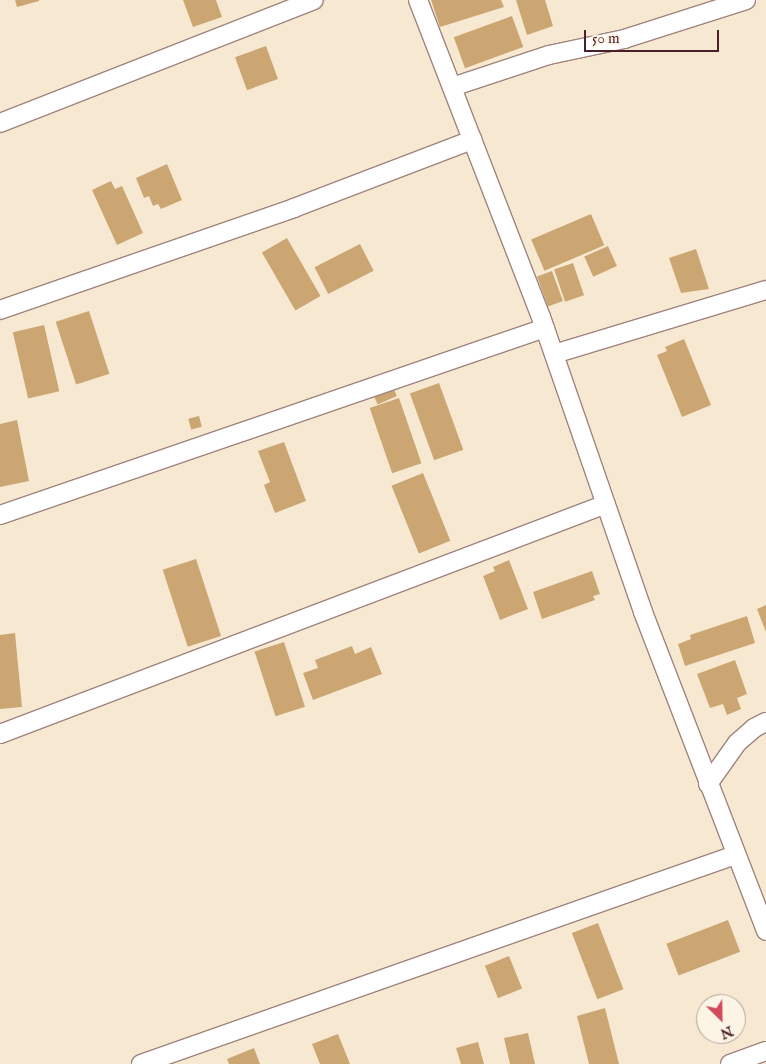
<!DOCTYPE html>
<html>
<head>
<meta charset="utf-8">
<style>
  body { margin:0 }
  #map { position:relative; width:766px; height:1064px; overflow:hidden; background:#f7e9d1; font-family:"IM FELL English",serif }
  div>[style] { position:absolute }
  .building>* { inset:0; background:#cba673; transform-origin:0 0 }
  .roads { filter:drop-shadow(1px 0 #a0847e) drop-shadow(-1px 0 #a0847e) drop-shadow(0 1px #a0847e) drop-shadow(0 -1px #a0847e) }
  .street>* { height:18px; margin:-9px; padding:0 9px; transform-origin:9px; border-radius:9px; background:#fff }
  span { translate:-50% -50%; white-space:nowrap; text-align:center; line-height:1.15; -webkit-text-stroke:4px #fcf5e5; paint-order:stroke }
  .north { position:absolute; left:696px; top:994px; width:50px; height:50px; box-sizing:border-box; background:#fcf5e5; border:1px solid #b59f9b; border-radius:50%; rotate:157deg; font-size:14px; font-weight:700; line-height:20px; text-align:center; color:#4a1f2b }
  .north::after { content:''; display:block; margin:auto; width:18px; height:22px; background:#d1495b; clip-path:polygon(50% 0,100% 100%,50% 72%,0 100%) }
  .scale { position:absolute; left:584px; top:30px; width:135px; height:22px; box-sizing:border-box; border:2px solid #4a1f2b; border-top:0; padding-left:6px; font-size:15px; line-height:18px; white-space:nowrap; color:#4a1f2b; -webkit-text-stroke:4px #fcf5e5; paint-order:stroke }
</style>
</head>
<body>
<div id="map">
  <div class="building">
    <i style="clip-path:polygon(15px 0,39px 0,39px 1px,17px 7px)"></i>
    <i style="clip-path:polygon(183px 0,216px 0,222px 17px,193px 27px)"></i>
    <i style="clip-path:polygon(431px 0,501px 0,504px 7px,440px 27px)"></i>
    <i style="clip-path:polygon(516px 0,545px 0,553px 26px,527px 35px)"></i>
    <i style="left:512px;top:16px;width:33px;height:62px;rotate:70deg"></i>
    <i style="left:266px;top:46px;width:35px;height:33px;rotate:70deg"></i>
    <i style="clip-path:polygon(167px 164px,182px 200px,161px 209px,158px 204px,153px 206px,149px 196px,144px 198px,136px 178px)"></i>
    <i style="clip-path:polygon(111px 181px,115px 189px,122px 186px,143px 233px,117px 245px,92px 190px)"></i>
    <i style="left:591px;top:214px;width:34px;height:65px;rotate:67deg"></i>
    <i style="left:287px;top:238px;width:67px;height:29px;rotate:60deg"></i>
    <i style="left:360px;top:244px;width:30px;height:51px;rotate:63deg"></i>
    <i style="left:608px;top:246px;width:22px;height:26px;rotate:66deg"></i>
    <i style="clip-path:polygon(696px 249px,709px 289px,681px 293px,669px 258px)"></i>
    <i style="left:573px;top:263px;width:34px;height:20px;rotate:71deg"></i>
    <i style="left:552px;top:271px;width:32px;height:16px;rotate:70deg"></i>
    <i style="left:89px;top:311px;width:66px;height:35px;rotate:72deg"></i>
    <i style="left:44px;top:325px;width:68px;height:32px;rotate:77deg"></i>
    <i style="clip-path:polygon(684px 339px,711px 405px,682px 417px,657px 355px,667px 351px,665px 347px)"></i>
    <i style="left:439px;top:383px;width:71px;height:31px;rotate:70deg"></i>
    <i style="left:392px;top:385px;width:12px;height:21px;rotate:66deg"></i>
    <i style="left:399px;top:398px;width:69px;height:31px;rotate:71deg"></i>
    <i style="left:199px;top:416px;width:11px;height:11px;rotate:75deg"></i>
    <i style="clip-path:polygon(17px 420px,29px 481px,0 487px,0 424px)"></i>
    <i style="clip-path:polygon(284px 442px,306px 501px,275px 513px,264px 485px,270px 482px,258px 451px)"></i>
    <i style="left:423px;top:473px;width:73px;height:34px;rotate:68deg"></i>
    <i style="left:196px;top:559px;width:81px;height:35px;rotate:72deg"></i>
    <i style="clip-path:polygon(509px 560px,528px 609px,500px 620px,483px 576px,495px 571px,493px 567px)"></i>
    <i style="clip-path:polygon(592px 571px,600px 594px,593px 596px,595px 600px,542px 619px,533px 592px)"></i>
    <i style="clip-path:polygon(766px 605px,766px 632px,757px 609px)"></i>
    <i style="clip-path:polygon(747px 616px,755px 643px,685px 666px,678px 644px,691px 639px,690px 635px)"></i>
    <i style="clip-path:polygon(15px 633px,22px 707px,0 709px,0 635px)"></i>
    <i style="left:284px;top:642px;width:68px;height:31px;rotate:72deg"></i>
    <i style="clip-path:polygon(352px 646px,355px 654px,371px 647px,382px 674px,313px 700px,303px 673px,318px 668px,315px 660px)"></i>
    <i style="clip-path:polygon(735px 660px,747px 694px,737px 698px,741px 709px,727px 715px,723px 704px,710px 708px,697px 674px)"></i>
    <i style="left:728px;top:920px;width:34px;height:66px;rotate:69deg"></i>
    <i style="left:598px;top:923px;width:71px;height:28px;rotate:69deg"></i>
    <i style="left:509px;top:956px;width:35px;height:26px;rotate:68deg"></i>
    <i style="clip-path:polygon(605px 1008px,619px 1064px,589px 1064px,577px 1016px)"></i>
    <i style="clip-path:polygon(528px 1033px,535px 1064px,510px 1064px,504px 1038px)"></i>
    <i style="clip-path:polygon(338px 1034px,350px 1064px,320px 1064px,312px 1044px)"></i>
    <i style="clip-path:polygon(478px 1042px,484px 1064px,461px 1064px,456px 1048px)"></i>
    <i style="clip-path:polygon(254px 1048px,260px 1064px,229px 1064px,227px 1059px)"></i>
  </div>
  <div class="roads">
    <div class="street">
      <i style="left:418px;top:0;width:340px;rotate:68.8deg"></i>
      <i style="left:541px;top:317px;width:312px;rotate:70.9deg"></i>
      <i style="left:643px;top:612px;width:342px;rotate:68.9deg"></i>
      <i style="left:452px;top:87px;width:102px;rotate:-18.3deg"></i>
      <i style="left:549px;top:55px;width:77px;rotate:-12deg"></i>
      <i style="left:624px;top:39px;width:128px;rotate:-17.7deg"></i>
      <i style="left:0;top:123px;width:337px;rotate:-21.4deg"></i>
      <i style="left:0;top:310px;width:311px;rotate:-19.1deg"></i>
      <i style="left:294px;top:208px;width:191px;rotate:-20.9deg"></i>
      <i style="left:554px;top:354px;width:221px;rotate:-16.8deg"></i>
      <i style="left:0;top:515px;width:576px;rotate:-18.94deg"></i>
      <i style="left:0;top:734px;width:648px;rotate:-20.78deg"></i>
      <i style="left:708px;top:784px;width:50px;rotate:-54.7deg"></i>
      <i style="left:737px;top:743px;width:23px;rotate:-41deg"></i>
      <i style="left:754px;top:728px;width:13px;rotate:-27deg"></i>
      <i style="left:141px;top:1064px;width:630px;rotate:-19.38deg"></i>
      <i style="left:730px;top:1064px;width:38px;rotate:-20deg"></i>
    </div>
  </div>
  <div class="north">N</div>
  <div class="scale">50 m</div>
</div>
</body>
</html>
